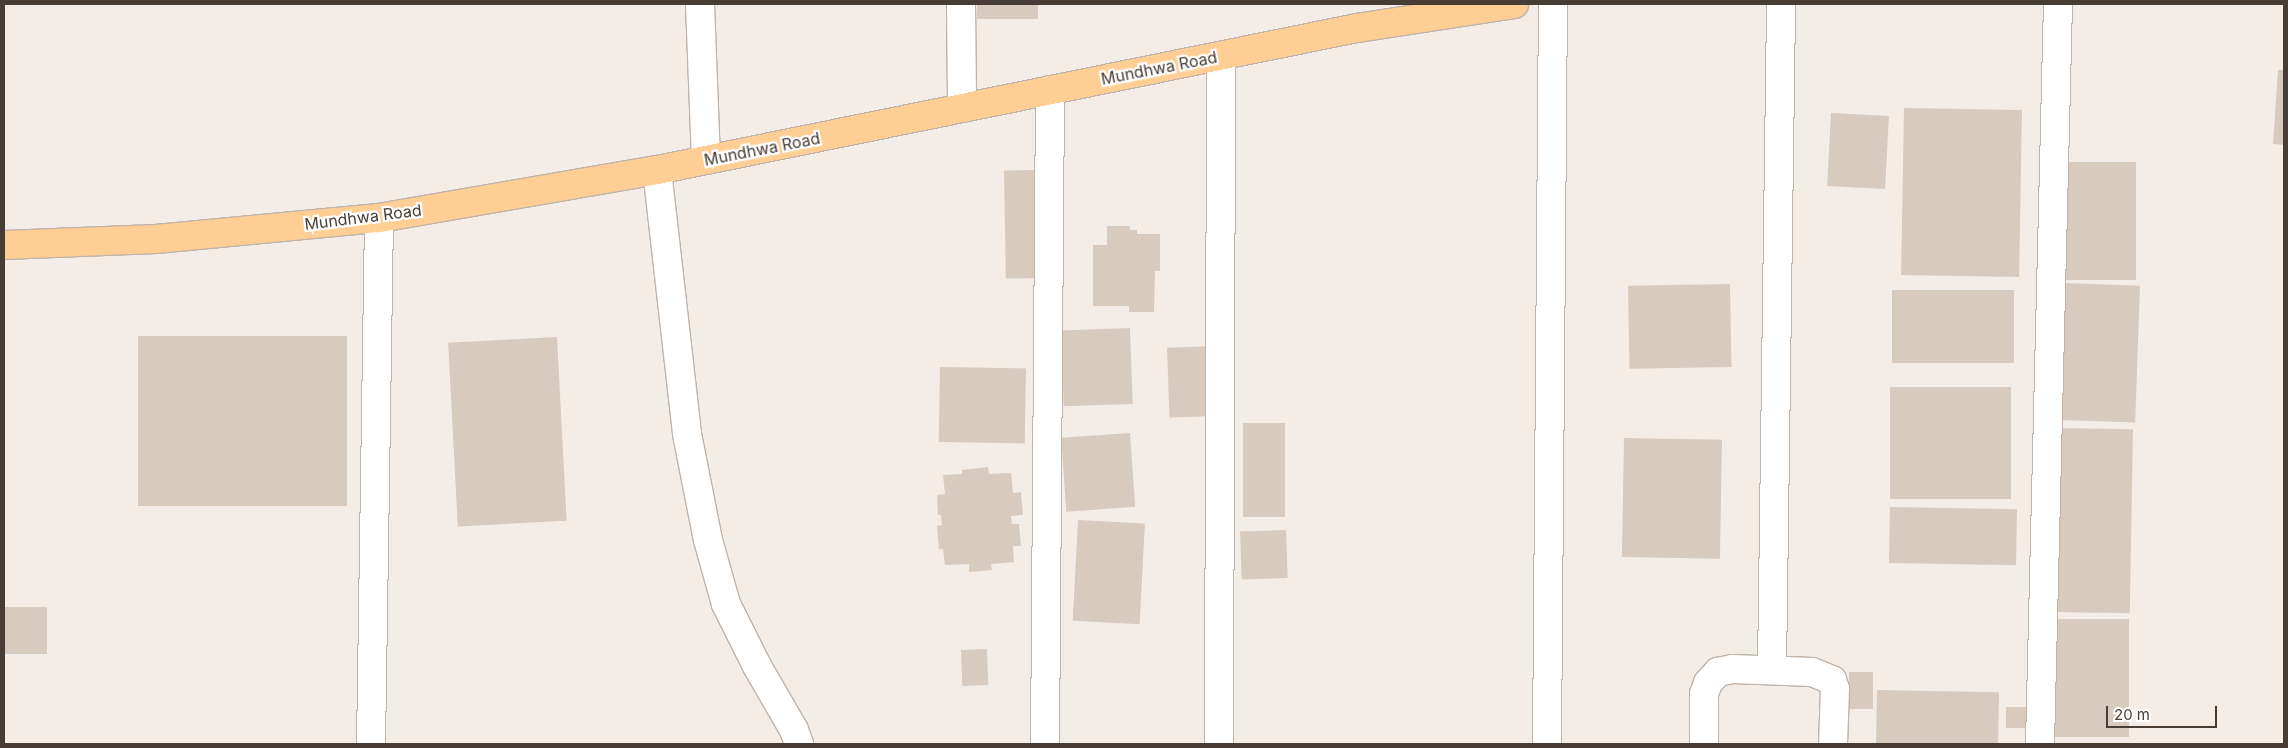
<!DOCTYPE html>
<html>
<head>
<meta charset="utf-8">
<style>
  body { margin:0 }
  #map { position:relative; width:2288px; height:748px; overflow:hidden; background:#f4ede7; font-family:Inter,sans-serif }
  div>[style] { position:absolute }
  .building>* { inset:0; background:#d9cabe; transform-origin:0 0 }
  .roads { filter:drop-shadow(1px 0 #c0b3a9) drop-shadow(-1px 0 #c0b3a9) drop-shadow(0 1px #c0b3a9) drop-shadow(0 -1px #c0b3a9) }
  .minor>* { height:28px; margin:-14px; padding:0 14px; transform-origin:14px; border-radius:14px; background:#fff }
  .major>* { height:28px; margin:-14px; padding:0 14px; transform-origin:14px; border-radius:14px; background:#ffce94 }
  span { translate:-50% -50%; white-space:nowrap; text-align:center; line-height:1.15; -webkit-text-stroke:4.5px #fff; paint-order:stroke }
  .street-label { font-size:16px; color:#473d35 }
  .frame { position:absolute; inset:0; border:5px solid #473d35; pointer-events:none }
  .scale { position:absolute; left:2106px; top:706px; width:111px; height:22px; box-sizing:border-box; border:2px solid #473d35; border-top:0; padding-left:6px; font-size:15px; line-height:18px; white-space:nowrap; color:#473d35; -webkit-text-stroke:4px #fff; paint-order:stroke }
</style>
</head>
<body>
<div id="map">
  <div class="building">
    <i style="left:977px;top:4px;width:61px;height:15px"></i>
    <i style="clip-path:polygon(2278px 70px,2284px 70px,2284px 145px,2273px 144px)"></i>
    <i style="left:1904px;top:108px;width:118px;height:167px;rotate:1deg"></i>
    <i style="left:1831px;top:113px;width:58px;height:73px;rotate:3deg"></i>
    <i style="left:2061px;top:162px;width:75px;height:118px"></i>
    <i style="left:1037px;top:170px;width:108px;height:33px;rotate:89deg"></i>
    <i style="clip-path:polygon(1107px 226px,1130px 226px,1130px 230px,1137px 230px,1137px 234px,1160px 234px,1160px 271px,1155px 271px,1154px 312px,1129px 312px,1129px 306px,1093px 306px,1093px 245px,1107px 245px)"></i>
    <i style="left:2064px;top:283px;width:76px;height:137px;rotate:2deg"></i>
    <i style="left:1730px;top:284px;width:83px;height:102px;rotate:89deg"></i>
    <i style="left:1892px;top:290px;width:122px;height:73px"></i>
    <i style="left:1130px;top:328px;width:76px;height:69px;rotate:88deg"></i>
    <i style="left:347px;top:336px;width:170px;height:209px;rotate:90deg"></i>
    <i style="left:557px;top:337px;width:184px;height:109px;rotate:87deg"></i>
    <i style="left:1214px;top:346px;width:70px;height:47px;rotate:88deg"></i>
    <i style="left:940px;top:367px;width:86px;height:75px;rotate:1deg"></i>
    <i style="left:1890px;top:387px;width:121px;height:112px"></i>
    <i style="left:1243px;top:423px;width:42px;height:94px"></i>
    <i style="left:2056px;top:428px;width:77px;height:184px;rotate:1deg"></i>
    <i style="left:1130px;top:433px;width:74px;height:69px;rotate:86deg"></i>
    <i style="left:1624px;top:438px;width:98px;height:119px;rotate:1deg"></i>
    <i style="clip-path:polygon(988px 467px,989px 474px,1011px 473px,1013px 493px,1021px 492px,1023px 515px,1011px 516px,1012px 524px,1019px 524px,1021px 546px,1013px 546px,1014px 562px,991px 564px,992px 570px,969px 572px,969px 564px,945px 565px,943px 549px,939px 549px,937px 526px,942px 525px,941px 515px,938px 515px,937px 495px,945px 494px,943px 475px,962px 474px,962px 470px)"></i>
    <i style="left:1890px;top:507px;width:127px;height:56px;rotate:1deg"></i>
    <i style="left:1078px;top:520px;width:67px;height:101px;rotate:3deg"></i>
    <i style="left:1286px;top:530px;width:48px;height:46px;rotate:88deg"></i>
    <i style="left:4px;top:607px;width:43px;height:47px"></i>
    <i style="left:2054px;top:619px;width:75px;height:118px"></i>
    <i style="left:987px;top:649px;width:36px;height:26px;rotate:88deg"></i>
    <i style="left:1849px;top:672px;width:24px;height:37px"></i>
    <i style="left:1877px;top:690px;width:122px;height:54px;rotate:1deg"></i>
    <i style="left:2006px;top:707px;width:22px;height:21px"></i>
  </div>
  <div class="roads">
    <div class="minor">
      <i style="left:700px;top:4px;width:156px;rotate:87.8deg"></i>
      <i style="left:961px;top:4px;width:104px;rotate:89.4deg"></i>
      <i style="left:657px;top:170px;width:266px;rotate:83.5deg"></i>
      <i style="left:687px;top:434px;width:108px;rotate:78.8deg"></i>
      <i style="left:708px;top:540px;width:66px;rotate:74.3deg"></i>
      <i style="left:726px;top:604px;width:69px;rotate:63.4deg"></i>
      <i style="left:757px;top:666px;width:74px;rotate:60deg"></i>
      <i style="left:794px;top:730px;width:15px;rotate:70deg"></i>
      <i style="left:1772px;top:669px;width:665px;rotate:-89.22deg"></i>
      <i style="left:371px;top:744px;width:526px;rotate:-89.13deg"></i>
      <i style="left:1045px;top:744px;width:654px;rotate:-89.56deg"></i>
      <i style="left:1219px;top:744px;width:688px;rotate:-89.83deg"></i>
      <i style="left:1547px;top:744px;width:740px;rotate:-89.54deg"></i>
      <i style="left:1704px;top:744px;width:50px;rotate:-90deg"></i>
      <i style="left:1704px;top:694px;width:12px;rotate:-70deg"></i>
      <i style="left:1708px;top:683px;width:15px;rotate:-48deg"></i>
      <i style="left:1718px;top:672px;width:14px;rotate:-12deg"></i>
      <i style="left:1732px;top:669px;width:80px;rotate:2.1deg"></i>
      <i style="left:1812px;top:672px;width:22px;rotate:22deg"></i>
      <i style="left:1832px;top:680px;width:9px;rotate:72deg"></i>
      <i style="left:1835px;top:689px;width:55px;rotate:92.1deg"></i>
      <i style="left:2040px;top:744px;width:740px;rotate:-88.61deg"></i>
    </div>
    <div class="major">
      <i style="left:4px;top:245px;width:152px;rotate:-2.3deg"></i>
      <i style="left:156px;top:239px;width:224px;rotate:-5.4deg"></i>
      <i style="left:379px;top:218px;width:282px;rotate:-9.8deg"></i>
      <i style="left:657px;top:170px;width:714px;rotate:-11.47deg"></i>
      <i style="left:1357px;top:28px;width:159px;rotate:-8.7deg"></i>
    </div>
  </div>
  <div class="street-label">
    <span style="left:1159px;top:68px;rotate:-11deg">Mundhwa Road</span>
    <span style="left:762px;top:149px;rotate:-11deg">Mundhwa Road</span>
    <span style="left:363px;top:217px;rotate:-7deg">Mundhwa Road</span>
  </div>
  <div class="frame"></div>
  <div class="scale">20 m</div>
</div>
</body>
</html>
